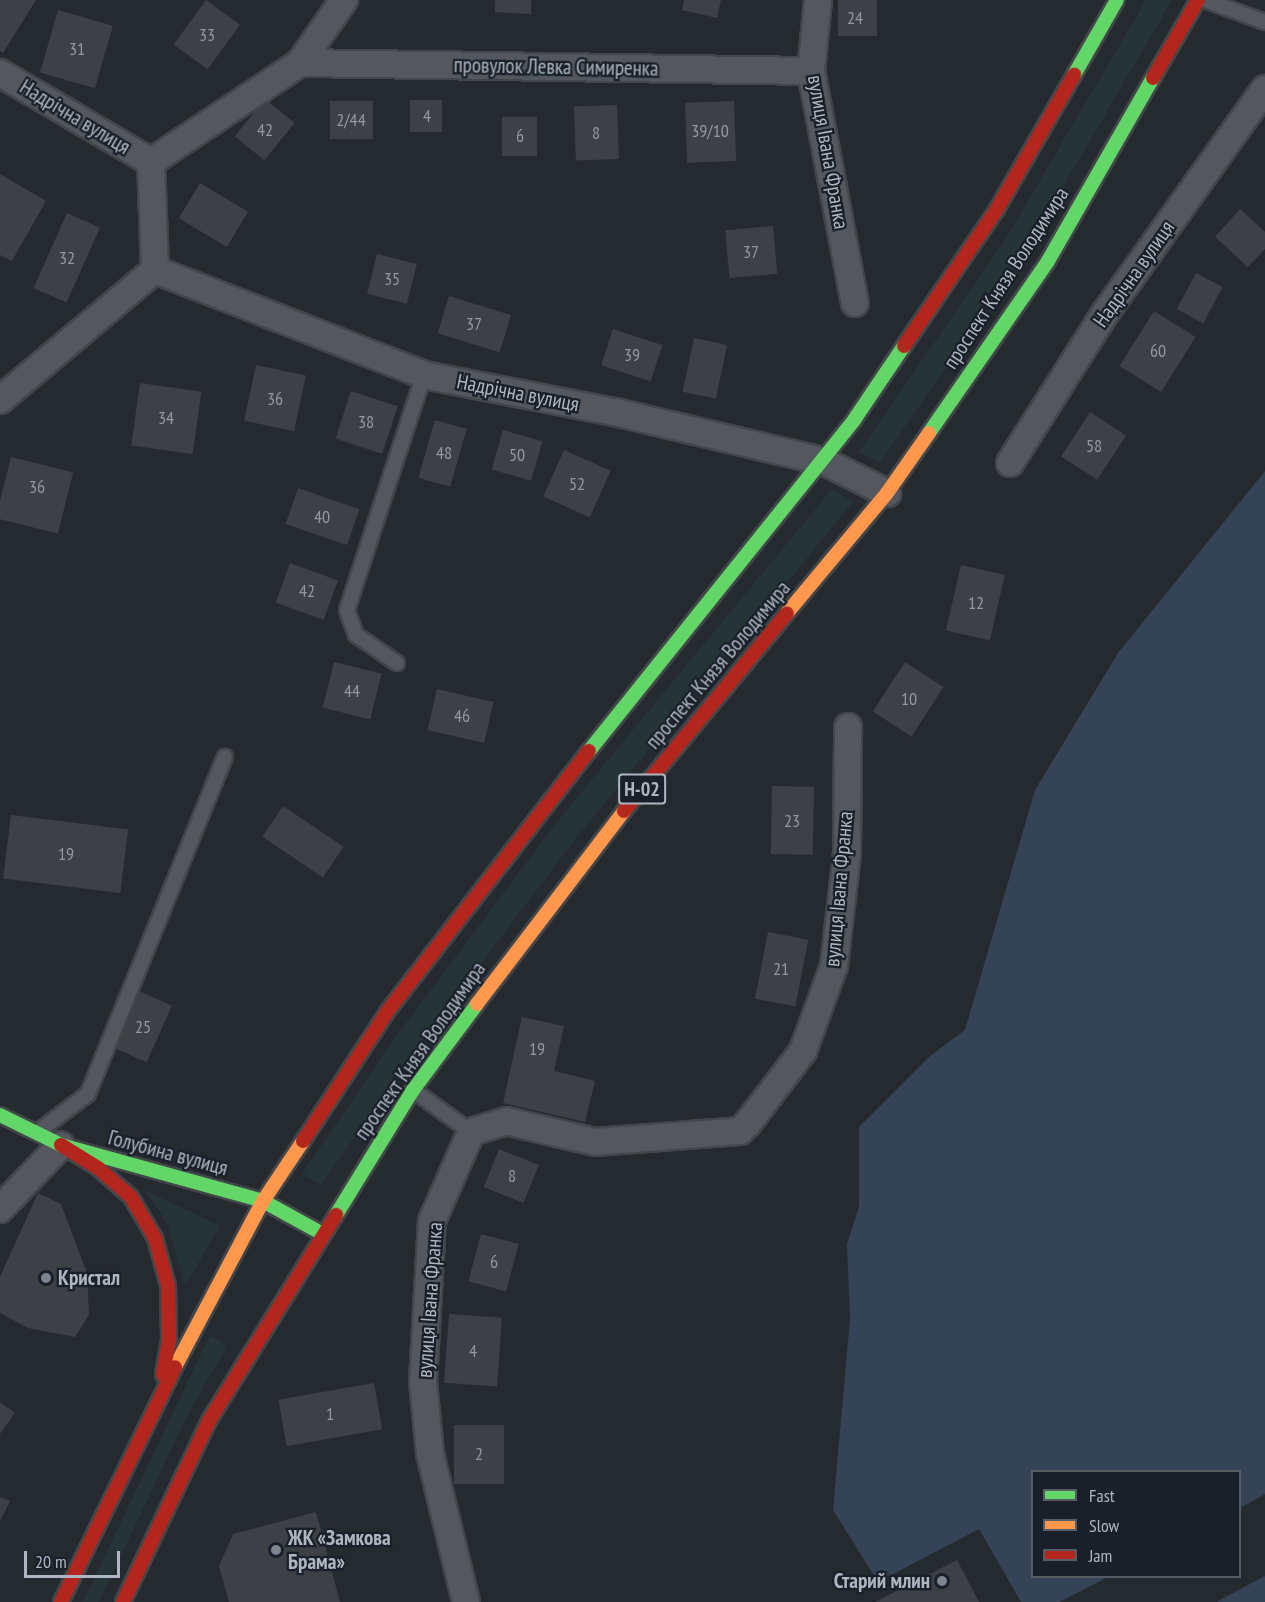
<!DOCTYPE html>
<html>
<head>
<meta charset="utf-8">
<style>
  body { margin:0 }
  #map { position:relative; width:1265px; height:1602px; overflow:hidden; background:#252a2f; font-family:"PT Sans Narrow",sans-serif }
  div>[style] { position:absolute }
  .green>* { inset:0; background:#253536 }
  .water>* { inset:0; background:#344355 }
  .pier>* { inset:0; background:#252a2f }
  .building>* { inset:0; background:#3d4146; transform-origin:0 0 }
  .roads { filter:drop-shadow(2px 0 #42464a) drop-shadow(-2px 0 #42464a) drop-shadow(0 2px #42464a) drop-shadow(0 -2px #42464a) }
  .lane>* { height:14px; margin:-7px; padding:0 7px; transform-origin:7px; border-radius:7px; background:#54585e }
  .street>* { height:26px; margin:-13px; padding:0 13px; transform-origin:13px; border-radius:13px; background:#54585e }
  .fast>* { height:14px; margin:-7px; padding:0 7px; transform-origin:7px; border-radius:7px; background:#63d668 }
  .slow>* { height:14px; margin:-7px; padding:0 7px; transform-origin:7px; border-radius:7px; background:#ff974d }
  .jam>* { height:14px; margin:-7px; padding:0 7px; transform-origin:7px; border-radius:7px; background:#b3261e }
  .dots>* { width:16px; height:16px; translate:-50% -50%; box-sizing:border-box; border:3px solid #192029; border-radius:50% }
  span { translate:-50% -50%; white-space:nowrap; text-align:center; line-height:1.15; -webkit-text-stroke:4.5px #192029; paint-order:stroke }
  .number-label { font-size:18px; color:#9299a2 }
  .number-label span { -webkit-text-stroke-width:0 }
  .shield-label span { padding:2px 4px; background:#192029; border:2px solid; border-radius:4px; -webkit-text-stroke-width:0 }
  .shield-label { font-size:20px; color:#aeb6c1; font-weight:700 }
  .street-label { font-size:21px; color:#aeb6c1 }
  .poi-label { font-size:21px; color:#aeb6c1; font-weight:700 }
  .left { translate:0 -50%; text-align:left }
  .right { translate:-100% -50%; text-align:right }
  .legend { position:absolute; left:1031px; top:1470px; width:210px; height:108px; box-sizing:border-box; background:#192029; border:2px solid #555c66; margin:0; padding:8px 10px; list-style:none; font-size:18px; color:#aeb6c1 }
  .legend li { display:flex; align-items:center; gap:12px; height:30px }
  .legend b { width:30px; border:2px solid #555c66 }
  .scale { position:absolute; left:24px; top:1551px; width:96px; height:27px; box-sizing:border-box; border:3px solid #aeb6c1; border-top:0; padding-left:8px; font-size:18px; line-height:21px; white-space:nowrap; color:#aeb6c1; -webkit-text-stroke:4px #192029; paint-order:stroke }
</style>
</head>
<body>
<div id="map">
  <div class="green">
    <i style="clip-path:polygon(1146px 0,1172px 0,1025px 252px,880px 463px,859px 452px,1006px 238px)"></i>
    <i style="clip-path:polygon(832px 489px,853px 502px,576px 838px,411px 1056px,321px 1185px,302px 1174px,394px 1039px,556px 823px)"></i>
    <i style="clip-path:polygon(145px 1190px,220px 1226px,185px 1286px,167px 1223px)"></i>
    <i style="clip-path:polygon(210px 1335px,227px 1346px,187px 1416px,99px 1602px,83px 1602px)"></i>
  </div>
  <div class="water">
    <i style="clip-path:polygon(evenodd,1265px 471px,1265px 1602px,1021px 1602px,979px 1529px,878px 1582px,833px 1510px,850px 1319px,847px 1244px,859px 1207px,859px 1127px,930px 1056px,965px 1030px,1035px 790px,1118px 653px,1265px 471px,1032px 1472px,1240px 1472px,1240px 1576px,1032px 1576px,1032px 1472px)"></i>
  </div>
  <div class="pier">
    <i style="clip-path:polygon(1265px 1494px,1265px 1576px,1216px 1602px,1059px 1602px,1108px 1577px,1240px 1576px,1240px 1508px)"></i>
  </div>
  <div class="building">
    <i style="clip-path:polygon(0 0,36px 0,3px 53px,0 51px)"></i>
    <i style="left:206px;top:0;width:42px;height:55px;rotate:36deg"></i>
    <i style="clip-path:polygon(495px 0,531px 0,531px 14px,495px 12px)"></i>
    <i style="clip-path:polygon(684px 0,721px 0,717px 18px,682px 10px)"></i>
    <i style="left:838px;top:0;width:39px;height:36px"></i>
    <i style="left:58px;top:10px;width:57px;height:65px;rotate:16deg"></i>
    <i style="left:265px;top:99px;width:38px;height:48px;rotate:39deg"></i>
    <i style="left:410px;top:100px;width:32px;height:32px"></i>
    <i style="left:330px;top:101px;width:43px;height:38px"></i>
    <i style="left:734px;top:101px;width:60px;height:49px;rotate:88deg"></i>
    <i style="left:617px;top:105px;width:54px;height:43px;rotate:88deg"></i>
    <i style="left:502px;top:117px;width:35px;height:39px"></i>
    <i style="clip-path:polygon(0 174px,46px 201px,12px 261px,0 255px)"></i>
    <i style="left:200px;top:183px;width:56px;height:41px;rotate:31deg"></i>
    <i style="clip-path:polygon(1240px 209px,1265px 232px,1265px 249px,1248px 267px,1215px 237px)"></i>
    <i style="left:67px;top:213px;width:36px;height:82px;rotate:24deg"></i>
    <i style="left:773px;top:226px;width:48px;height:48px;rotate:85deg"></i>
    <i style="left:377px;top:254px;width:41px;height:41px;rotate:14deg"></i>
    <i style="left:1196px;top:273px;width:30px;height:41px;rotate:28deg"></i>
    <i style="left:449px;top:296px;width:65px;height:39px;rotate:17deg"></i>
    <i style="left:1154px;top:311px;width:49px;height:65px;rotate:32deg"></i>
    <i style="left:613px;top:329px;width:52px;height:38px;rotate:18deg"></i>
    <i style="left:694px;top:338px;width:34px;height:55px;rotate:12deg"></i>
    <i style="left:256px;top:365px;width:51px;height:57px;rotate:12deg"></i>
    <i style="left:140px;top:383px;width:62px;height:63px;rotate:8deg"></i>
    <i style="left:351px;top:391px;width:49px;height:50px;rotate:18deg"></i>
    <i style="left:1090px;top:412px;width:43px;height:53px;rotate:33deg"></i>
    <i style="left:435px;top:420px;width:33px;height:60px;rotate:16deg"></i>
    <i style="left:503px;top:430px;width:41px;height:41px;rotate:16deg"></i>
    <i style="left:564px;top:450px;width:51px;height:51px;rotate:24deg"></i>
    <i style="left:11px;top:457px;width:64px;height:63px;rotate:14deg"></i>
    <i style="left:298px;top:488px;width:65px;height:38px;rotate:19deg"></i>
    <i style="left:290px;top:563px;width:51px;height:42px;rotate:20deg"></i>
    <i style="left:961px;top:565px;width:45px;height:67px;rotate:13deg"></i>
    <i style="left:334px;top:662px;width:49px;height:47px;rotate:14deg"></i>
    <i style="left:905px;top:662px;width:46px;height:59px;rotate:33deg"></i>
    <i style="left:437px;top:689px;width:58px;height:42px;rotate:13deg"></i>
    <i style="left:772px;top:786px;width:42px;height:68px;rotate:1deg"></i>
    <i style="left:283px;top:806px;width:73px;height:37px;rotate:34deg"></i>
    <i style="left:11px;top:815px;width:118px;height:64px;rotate:7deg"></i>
    <i style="left:768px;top:932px;width:41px;height:68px;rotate:11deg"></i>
    <i style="left:139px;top:991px;width:36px;height:62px;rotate:24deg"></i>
    <i style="clip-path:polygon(522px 1017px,564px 1026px,554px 1071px,595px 1081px,585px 1122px,503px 1103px)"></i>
    <i style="left:499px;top:1149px;width:43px;height:41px;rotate:22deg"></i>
    <i style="clip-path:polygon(38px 1193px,61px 1204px,87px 1273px,89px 1315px,75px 1337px,28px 1328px,0 1313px,0 1277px)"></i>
    <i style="left:481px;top:1234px;width:39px;height:49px;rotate:15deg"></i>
    <i style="left:449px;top:1314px;width:53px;height:69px;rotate:4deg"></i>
    <i style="left:374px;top:1383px;width:47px;height:97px;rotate:80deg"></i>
    <i style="clip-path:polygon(0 1402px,15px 1413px,0 1434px)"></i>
    <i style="left:454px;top:1425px;width:50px;height:59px"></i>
    <i style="clip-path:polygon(0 1497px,10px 1501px,0 1521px)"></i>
    <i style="clip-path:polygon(316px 1512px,340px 1602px,229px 1602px,219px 1566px,233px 1534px)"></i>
    <i style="clip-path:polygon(957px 1560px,979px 1602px,875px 1602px)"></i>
  </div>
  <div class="roads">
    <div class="lane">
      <i style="left:1205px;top:0;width:64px;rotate:20.1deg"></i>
      <i style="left:397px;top:663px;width:50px;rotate:-145.7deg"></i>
      <i style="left:356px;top:635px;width:27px;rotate:-110deg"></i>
      <i style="left:347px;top:610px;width:247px;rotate:-71.9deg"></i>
      <i style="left:413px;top:1090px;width:72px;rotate:35.9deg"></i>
      <i style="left:39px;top:1131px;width:61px;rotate:-37.1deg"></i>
      <i style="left:88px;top:1094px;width:364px;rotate:-67.9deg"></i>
    </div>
    <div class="street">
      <i style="left:818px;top:0;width:71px;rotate:95.6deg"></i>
      <i style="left:811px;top:71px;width:236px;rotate:79.3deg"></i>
      <i style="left:300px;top:63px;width:511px;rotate:0.9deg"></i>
      <i style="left:0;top:73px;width:175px;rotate:30.5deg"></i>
      <i style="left:155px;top:270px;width:289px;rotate:21.3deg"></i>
      <i style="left:424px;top:375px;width:195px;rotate:11deg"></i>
      <i style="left:615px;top:412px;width:214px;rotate:13.3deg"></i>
      <i style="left:823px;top:461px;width:72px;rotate:26.6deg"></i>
      <i style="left:0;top:400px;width:202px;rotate:-40deg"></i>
      <i style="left:155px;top:270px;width:108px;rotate:-92.1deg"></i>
      <i style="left:151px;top:162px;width:179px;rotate:-33.6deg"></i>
      <i style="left:300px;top:63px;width:77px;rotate:-55.1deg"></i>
      <i style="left:1010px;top:463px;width:179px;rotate:-57.6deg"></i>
      <i style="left:1106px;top:312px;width:274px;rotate:-54.5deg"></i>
      <i style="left:0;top:1209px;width:88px;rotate:-46.4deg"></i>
      <i style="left:466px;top:1602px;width:153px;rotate:-103.6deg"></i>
      <i style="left:430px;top:1453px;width:72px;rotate:-95.6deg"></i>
      <i style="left:423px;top:1381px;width:160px;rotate:-86.8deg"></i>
      <i style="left:432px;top:1221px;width:97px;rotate:-66.3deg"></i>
      <i style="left:471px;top:1132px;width:37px;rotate:-17deg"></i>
      <i style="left:506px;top:1121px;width:91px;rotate:13.3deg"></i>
      <i style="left:595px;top:1142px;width:145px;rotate:-4.3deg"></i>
      <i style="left:740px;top:1131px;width:11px;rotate:-45deg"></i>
      <i style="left:748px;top:1123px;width:91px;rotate:-52.6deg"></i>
      <i style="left:803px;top:1051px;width:90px;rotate:-70deg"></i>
      <i style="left:834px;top:966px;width:114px;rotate:-83.4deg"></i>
      <i style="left:847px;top:853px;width:126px;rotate:-89.5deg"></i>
    </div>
    <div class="fast">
      <i style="left:1074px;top:75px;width:86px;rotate:-60.2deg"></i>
      <i style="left:929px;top:433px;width:209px;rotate:-55.3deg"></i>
      <i style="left:1048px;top:261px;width:211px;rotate:-60.2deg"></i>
      <i style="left:589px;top:751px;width:424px;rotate:-51.3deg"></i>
      <i style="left:854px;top:420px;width:89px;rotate:-56deg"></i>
      <i style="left:0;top:1115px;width:68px;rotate:26.2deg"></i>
      <i style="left:61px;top:1145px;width:210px;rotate:15.5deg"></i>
      <i style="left:263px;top:1201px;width:68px;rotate:28.8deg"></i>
      <i style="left:336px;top:1215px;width:147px;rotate:-58.4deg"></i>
      <i style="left:413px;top:1090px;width:107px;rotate:-53.3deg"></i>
    </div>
    <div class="slow">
      <i style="left:787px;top:613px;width:156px;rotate:-50.2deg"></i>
      <i style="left:887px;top:493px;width:73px;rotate:-55deg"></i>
      <i style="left:477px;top:1004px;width:243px;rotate:-52.7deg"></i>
      <i style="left:175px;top:1367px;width:188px;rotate:-62.1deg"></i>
      <i style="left:263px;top:1201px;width:72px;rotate:-56.3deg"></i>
    </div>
    <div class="jam">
      <i style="left:1153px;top:78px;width:90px;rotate:-60deg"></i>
      <i style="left:904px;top:346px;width:166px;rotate:-55.8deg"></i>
      <i style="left:997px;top:209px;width:155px;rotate:-60.1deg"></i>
      <i style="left:624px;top:811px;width:256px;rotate:-50.5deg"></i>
      <i style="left:303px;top:1141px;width:154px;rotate:-56.9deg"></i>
      <i style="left:387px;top:1012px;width:330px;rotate:-52.3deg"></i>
      <i style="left:61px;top:1145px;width:44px;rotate:31.9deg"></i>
      <i style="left:98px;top:1168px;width:44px;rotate:41.3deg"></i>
      <i style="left:131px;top:1197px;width:48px;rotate:59.7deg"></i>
      <i style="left:155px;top:1238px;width:50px;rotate:74.8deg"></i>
      <i style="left:168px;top:1286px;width:54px;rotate:88.9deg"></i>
      <i style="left:169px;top:1340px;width:35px;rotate:100deg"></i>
      <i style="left:61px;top:1602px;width:261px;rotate:-64.1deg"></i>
      <i style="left:123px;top:1602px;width:203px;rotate:-64.6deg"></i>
      <i style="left:210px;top:1419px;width:240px;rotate:-58.3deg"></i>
    </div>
  </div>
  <div class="dots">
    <i style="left:46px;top:1278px;background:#7e858e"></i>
    <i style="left:276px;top:1550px;background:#7e858e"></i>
    <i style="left:942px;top:1581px;background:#7e858e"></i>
  </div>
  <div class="number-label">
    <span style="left:855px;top:18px">24</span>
    <span style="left:207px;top:35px">33</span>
    <span style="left:77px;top:49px">31</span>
    <span style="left:427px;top:116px">4</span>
    <span style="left:351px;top:120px">2/44</span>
    <span style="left:265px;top:130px">42</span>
    <span style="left:710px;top:131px">39/10</span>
    <span style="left:596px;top:133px">8</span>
    <span style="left:520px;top:136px">6</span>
    <span style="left:751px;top:252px">37</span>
    <span style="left:67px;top:258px">32</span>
    <span style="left:392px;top:279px">35</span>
    <span style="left:474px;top:324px">37</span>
    <span style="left:1158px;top:351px">60</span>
    <span style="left:632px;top:355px">39</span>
    <span style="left:275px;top:399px">36</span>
    <span style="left:166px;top:418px">34</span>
    <span style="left:366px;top:422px">38</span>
    <span style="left:1094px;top:446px">58</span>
    <span style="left:444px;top:453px">48</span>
    <span style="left:517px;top:455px">50</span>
    <span style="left:577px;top:484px">52</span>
    <span style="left:37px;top:487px">36</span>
    <span style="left:322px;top:517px">40</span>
    <span style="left:307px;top:591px">42</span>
    <span style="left:976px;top:603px">12</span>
    <span style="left:352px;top:691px">44</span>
    <span style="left:909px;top:699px">10</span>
    <span style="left:462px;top:716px">46</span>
    <span style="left:792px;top:821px">23</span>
    <span style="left:66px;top:854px">19</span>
    <span style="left:781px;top:969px">21</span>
    <span style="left:143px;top:1027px">25</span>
    <span style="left:537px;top:1049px">19</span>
    <span style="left:512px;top:1176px">8</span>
    <span style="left:494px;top:1262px">6</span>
    <span style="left:473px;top:1351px">4</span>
    <span style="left:330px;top:1414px">1</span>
    <span style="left:479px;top:1454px">2</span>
  </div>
  <div class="shield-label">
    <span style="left:642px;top:789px">Н-02</span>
  </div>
  <div class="street-label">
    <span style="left:556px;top:67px;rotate:1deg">провулок Левка Симиренка</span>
    <span style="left:75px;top:117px;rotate:31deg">Надрічна вулиця</span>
    <span style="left:828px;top:152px;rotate:80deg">вулиця Івана Франка</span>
    <span style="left:1134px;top:274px;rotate:-55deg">Надрічна вулиця</span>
    <span style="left:1006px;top:278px;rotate:-57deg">проспект Князя Володимира</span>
    <span style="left:518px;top:393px;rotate:11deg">Надрічна вулиця</span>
    <span style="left:718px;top:665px;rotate:-50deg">проспект Князя Володимира</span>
    <span style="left:839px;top:889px;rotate:-85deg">вулиця Івана Франка</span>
    <span style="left:420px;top:1051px;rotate:-55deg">проспект Князя Володимира</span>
    <span style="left:168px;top:1153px;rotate:15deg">Голубина вулиця</span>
    <span style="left:430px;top:1300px;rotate:-86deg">вулиця Івана Франка</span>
  </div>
  <div class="poi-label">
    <span class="left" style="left:58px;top:1278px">Кристал</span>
    <span class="left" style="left:288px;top:1550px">ЖК «Замкова<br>Брама»</span>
    <span class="right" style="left:930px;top:1581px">Старий млин</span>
  </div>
  <ul class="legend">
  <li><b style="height:8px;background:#63d668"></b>Fast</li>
  <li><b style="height:8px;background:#ff974d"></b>Slow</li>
  <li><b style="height:8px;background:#b3261e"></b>Jam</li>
  </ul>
  <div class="scale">20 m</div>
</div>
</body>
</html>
